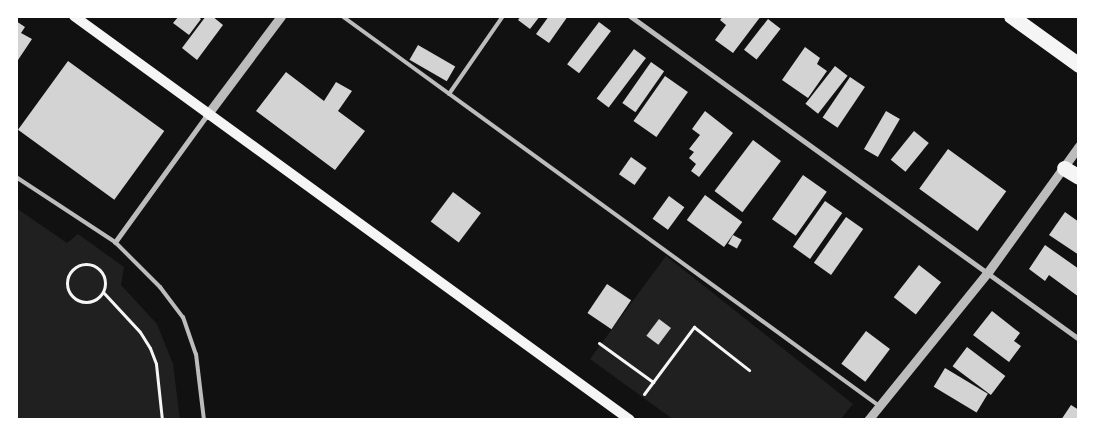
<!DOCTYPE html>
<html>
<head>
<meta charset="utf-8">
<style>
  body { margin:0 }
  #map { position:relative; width:1095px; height:436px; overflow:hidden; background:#111; font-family:Figtree,sans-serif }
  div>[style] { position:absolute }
  .green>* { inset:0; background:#202020 }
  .building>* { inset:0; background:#d3d3d3; transform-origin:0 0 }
  .path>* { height:3px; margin:-1.5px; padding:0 1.5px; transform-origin:1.5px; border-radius:1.5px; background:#f5f5f5 }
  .path>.ring { margin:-1.5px; padding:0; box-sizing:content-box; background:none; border:3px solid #f5f5f5; border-radius:50% }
  .service>* { height:4px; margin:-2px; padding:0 2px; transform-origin:2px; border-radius:2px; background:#bcbcbc }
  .minor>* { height:5px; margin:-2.5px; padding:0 2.5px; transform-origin:2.5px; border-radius:2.5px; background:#bcbcbc }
  .tertiary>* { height:9px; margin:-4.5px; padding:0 4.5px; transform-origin:4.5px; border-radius:4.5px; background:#bcbcbc }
  .secondary>* { height:10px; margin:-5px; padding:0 5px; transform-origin:5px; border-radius:5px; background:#f5f5f5 }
  .motorway>* { height:15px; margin:-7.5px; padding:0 7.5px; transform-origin:7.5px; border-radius:7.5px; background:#f5f5f5 }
  span { translate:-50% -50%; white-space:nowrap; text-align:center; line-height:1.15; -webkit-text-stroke:4.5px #fff; paint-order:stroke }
  .frame { position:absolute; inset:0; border:18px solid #fff; pointer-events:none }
</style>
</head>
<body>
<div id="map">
  <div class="green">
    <i style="clip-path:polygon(16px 208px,67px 243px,78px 234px,124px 267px,121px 285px,157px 324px,173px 364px,180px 420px,16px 420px)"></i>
    <i style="clip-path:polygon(666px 256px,853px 404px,840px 420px,674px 420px,590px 359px)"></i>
  </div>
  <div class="building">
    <i style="clip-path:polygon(179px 16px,197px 16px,201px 19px,189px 35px,173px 23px)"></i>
    <i style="clip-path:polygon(206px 16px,212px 16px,223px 25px,197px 60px,182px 48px)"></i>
    <i style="clip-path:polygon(521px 16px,540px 16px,530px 29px,518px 20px)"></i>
    <i style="clip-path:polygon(549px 16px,568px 16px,549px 43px,536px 34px)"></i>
    <i style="clip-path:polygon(723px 16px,761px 16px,733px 53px,715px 40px,726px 25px,720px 20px)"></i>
    <i style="left:768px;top:19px;width:16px;height:39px;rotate:38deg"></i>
    <i style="clip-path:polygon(16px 21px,25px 27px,21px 33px,32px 39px,16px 63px)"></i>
    <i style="left:599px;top:22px;width:15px;height:53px;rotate:37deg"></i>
    <i style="left:418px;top:45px;width:43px;height:17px;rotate:30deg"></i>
    <i style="clip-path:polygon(805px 47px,820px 58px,817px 64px,827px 71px,808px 98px,782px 80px)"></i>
    <i style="left:634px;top:49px;width:15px;height:62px;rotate:37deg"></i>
    <i style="left:68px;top:61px;width:119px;height:85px;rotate:36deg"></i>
    <i style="left:651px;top:62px;width:16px;height:50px;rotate:35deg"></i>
    <i style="left:835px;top:66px;width:16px;height:48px;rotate:38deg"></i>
    <i style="clip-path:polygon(286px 72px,324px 101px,336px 82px,352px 91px,338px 111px,365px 131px,335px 170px,256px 111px)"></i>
    <i style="left:665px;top:76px;width:28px;height:55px;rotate:35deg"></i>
    <i style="left:850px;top:77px;width:18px;height:49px;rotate:34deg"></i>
    <i style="clip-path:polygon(705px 111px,733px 133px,699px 177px,691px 171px,696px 164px,689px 158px,694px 152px,689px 149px,700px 135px,692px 129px)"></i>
    <i style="left:886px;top:111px;width:16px;height:44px;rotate:30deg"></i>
    <i style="left:914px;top:131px;width:19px;height:37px;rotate:39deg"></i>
    <i style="left:753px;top:140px;width:35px;height:64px;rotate:37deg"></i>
    <i style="left:948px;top:149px;width:72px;height:49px;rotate:36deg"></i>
    <i style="left:631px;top:157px;width:19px;height:21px;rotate:35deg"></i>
    <i style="left:803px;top:175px;width:29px;height:54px;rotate:35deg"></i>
    <i style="left:453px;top:192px;width:35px;height:37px;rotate:37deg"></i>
    <i style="left:705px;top:195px;width:46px;height:31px;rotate:36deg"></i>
    <i style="left:669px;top:196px;width:19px;height:28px;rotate:36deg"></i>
    <i style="left:825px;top:201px;width:21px;height:56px;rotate:35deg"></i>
    <i style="clip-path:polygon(1065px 212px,1079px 222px,1079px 255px,1049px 235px)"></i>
    <i style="left:846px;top:217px;width:21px;height:56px;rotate:35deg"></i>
    <i style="left:733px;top:235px;width:10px;height:10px;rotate:29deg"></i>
    <i style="clip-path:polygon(1045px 245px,1079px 269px,1079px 297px,1049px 275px,1045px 281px,1029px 269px)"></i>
    <i style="left:919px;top:265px;width:28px;height:41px;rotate:38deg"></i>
    <i style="left:607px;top:284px;width:29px;height:35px;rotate:34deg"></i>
    <i style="clip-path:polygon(992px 311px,1020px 333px,1014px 341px,1021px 346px,1009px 362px,973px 335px)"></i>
    <i style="left:659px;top:319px;width:15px;height:21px;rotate:37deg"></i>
    <i style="left:866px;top:331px;width:30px;height:41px;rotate:37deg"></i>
    <i style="left:967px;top:347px;width:48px;height:24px;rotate:37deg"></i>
    <i style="left:945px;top:368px;width:50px;height:22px;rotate:31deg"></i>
    <i style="clip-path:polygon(1071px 405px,1079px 410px,1079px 420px,1061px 420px)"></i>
  </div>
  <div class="path">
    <i class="ring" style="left:67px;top:264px;width:35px;height:35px"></i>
    <i style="left:103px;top:292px;width:54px;rotate:47.2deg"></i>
    <i style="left:140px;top:332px;width:19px;rotate:58deg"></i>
    <i style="left:150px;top:348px;width:17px;rotate:69deg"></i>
    <i style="left:156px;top:364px;width:56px;rotate:83.9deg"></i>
    <i style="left:599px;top:343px;width:67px;rotate:35.8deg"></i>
    <i style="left:644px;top:394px;width:84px;rotate:-53.3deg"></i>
    <i style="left:694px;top:327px;width:70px;rotate:38deg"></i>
  </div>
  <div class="service">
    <i style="left:342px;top:16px;width:662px;rotate:35.97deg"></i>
    <i style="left:449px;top:94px;width:95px;rotate:-55.3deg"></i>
    <i style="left:16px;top:177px;width:118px;rotate:33.3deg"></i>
    <i style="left:115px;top:242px;width:64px;rotate:45deg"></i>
    <i style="left:160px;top:287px;width:38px;rotate:53deg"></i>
    <i style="left:183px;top:317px;width:39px;rotate:71deg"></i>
    <i style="left:196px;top:354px;width:66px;rotate:83.1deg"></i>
  </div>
  <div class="minor">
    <i style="left:630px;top:16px;width:553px;rotate:35.73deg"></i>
    <i style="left:115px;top:242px;width:157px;rotate:-54.1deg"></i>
  </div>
  <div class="tertiary">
    <i style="left:207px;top:115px;width:124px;rotate:-53.2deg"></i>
    <i style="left:868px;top:420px;width:191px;rotate:-51deg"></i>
    <i style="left:988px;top:272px;width:155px;rotate:-54.2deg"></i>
  </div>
  <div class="secondary">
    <i style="left:74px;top:16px;width:687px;rotate:36deg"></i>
  </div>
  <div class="motorway">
    <i style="left:1011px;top:16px;width:84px;rotate:35.8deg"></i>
    <i style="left:1064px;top:168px;width:17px;rotate:31deg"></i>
  </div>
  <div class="frame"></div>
</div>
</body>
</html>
